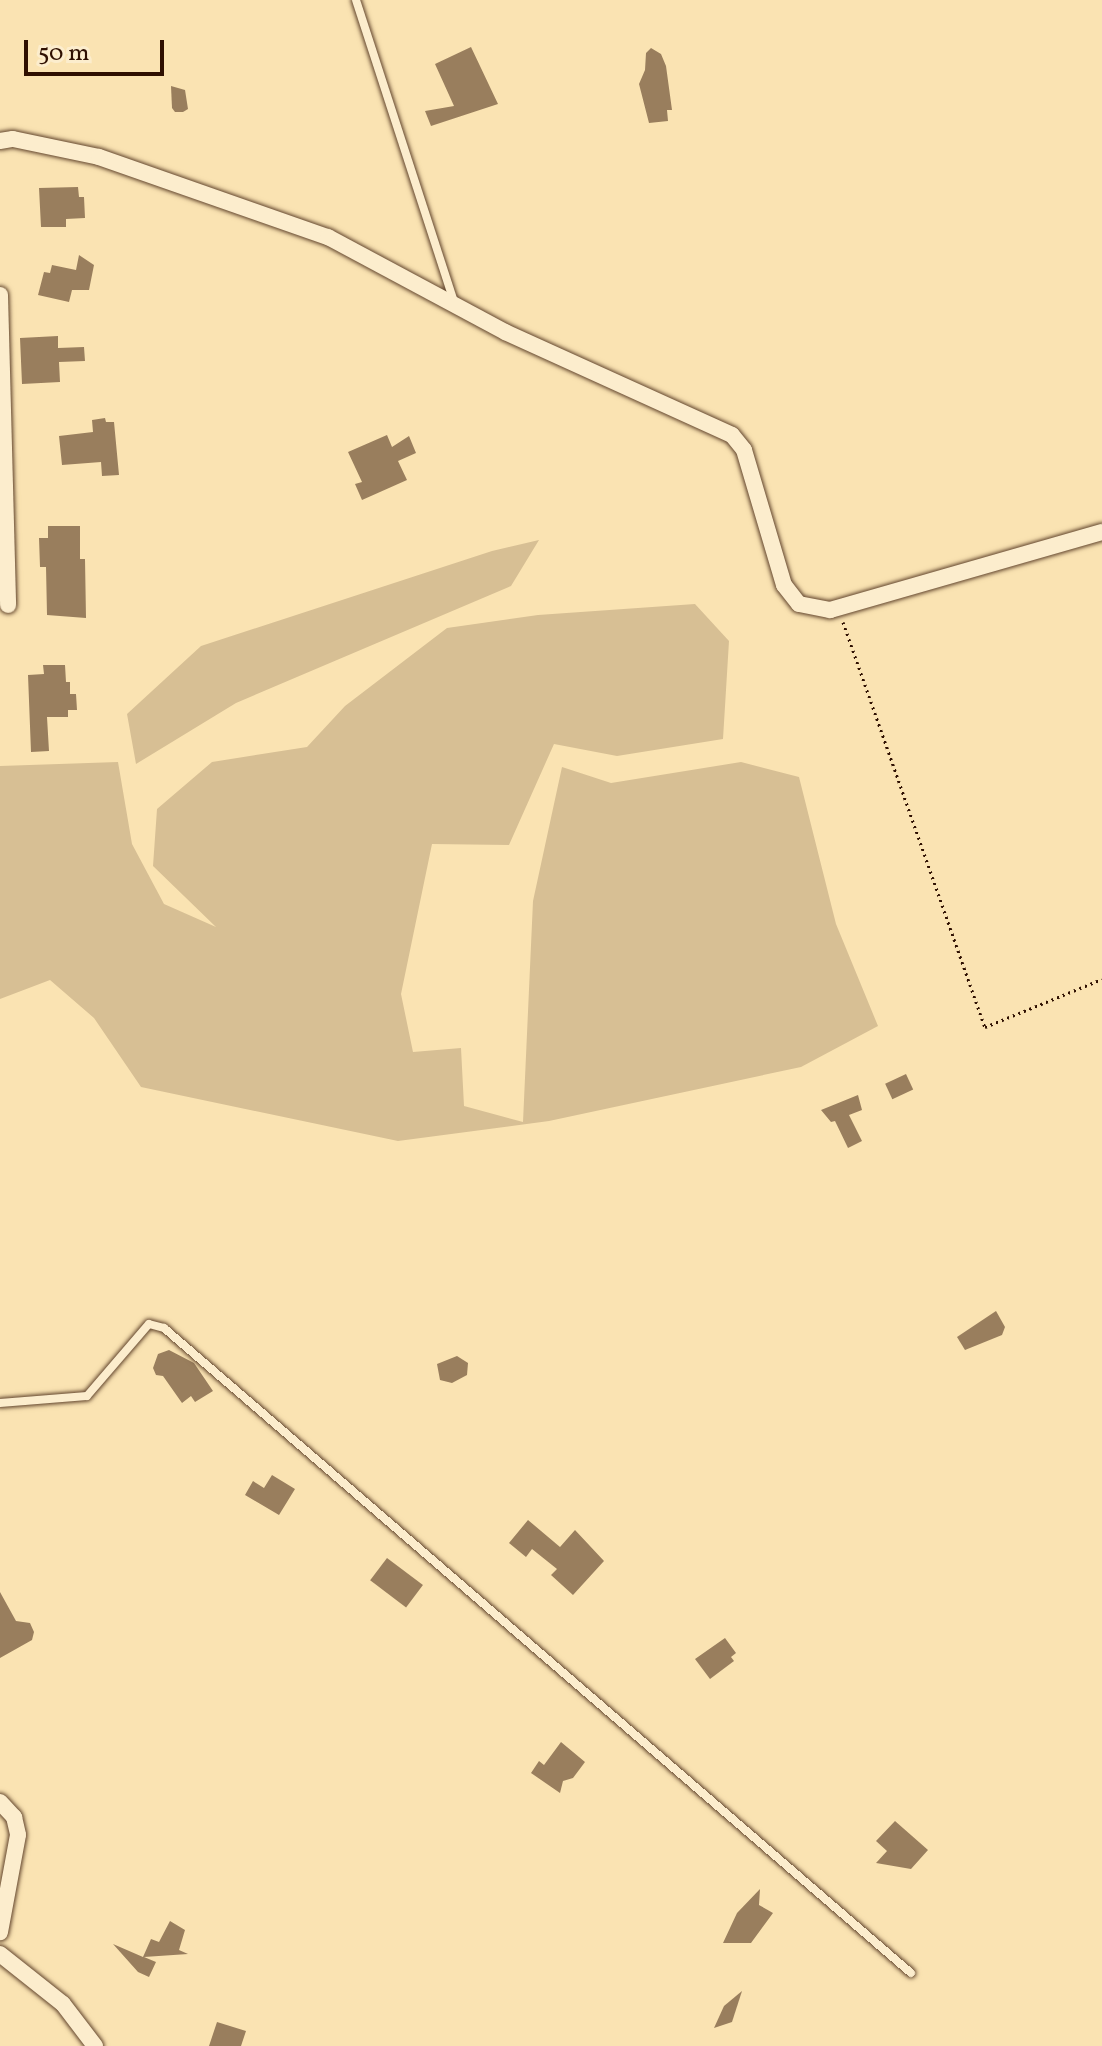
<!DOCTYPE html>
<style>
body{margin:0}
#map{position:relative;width:1102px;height:2046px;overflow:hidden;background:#fae3b2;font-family:Vollkorn,serif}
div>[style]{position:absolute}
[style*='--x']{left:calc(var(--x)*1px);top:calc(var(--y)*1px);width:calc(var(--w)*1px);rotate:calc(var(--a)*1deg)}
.green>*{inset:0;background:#d7bf94}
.building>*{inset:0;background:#997e5d;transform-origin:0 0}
.path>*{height:3px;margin-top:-1.5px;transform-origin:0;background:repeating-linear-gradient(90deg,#2f1001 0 2px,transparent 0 6px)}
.roads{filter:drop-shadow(0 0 2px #62452d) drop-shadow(0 0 2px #62452d)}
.service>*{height:8px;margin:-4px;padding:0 4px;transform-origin:4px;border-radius:4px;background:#fcedcd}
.minor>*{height:16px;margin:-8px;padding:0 8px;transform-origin:8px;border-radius:8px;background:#fcedcd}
span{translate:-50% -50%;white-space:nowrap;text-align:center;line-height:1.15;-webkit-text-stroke:8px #fcedcd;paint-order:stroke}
.scale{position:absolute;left:24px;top:40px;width:140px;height:36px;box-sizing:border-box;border:4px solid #2f1001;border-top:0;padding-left:10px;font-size:24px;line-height:28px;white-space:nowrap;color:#2f1001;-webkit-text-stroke:6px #fcedcd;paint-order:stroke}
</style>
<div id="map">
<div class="green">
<i style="clip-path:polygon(539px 540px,511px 586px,236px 703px,136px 764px,127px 714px,201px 646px,492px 551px)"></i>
<i style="clip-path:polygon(695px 604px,729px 641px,723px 739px,617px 756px,554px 744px,509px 845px,432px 844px,401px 994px,413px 1052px,461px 1048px,464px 1106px,523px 1122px,533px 901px,562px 767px,611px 783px,741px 762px,799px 777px,836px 924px,878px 1026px,801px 1067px,549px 1121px,398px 1141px,141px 1087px,94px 1018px,50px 980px,0 999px,0 766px,118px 762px,132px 844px,164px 904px,216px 927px,153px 866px,157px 809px,212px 762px,307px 747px,345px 706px,447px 628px,538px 615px)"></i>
</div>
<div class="building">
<i style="clip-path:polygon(471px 47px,498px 104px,431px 126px,425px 111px,454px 106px,435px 64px)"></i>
<i style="clip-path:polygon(651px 48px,661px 54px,666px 66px,672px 110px,667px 110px,668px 121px,649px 123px,639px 84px,645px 70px,646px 53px)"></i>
<i style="clip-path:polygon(171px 86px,185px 90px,188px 109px,183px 112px,175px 112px,172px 108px)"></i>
<i style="clip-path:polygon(78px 187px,79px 197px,84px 197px,85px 218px,66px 219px,66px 227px,41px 227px,39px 188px)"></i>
<i style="clip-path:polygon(79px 255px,94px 265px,89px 290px,72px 290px,69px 302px,38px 295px,44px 272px,50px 273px,52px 265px,76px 270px)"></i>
<i style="clip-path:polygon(58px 336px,58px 348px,84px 347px,85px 361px,59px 362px,60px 382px,22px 384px,20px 338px)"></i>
<i style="clip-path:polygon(105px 418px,106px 422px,114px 422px,119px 475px,102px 476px,101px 462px,62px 465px,59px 436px,93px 432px,92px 420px)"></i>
<i style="clip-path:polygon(387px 435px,392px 447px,409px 436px,416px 453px,398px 461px,407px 480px,362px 500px,355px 484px,362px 482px,348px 452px)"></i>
<i style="clip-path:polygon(48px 526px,80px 526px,80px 559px,85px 559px,86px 618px,47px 615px,46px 567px,40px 567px,39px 538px,48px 538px)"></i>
<i style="clip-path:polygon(43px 665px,65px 665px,66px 682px,70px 682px,70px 694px,76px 694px,77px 710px,68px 710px,68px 717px,47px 717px,49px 751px,31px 752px,28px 675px,44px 674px)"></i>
<i style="left:906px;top:1074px;width:17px;height:23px;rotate:65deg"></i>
<i style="clip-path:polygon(858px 1095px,862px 1110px,849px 1115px,862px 1141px,848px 1148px,835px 1121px,831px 1122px,821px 1110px)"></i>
<i style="clip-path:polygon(996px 1311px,1005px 1327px,1002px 1335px,965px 1350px,957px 1337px)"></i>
<i style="clip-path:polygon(169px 1350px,194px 1363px,213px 1391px,195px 1402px,191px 1396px,182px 1403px,163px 1376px,156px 1375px,153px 1368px,158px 1354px)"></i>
<i style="clip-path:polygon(457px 1356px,468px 1363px,467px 1375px,452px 1383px,440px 1380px,437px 1364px)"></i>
<i style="clip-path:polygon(272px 1475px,295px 1489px,279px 1515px,245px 1495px,253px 1481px,264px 1488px)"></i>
<i style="clip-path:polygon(528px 1520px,560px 1547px,575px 1530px,604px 1561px,573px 1595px,551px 1575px,557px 1569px,532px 1549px,526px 1557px,509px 1543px)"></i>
<i style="left:387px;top:1558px;width:45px;height:28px;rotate:37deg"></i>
<i style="clip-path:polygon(0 1592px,16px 1621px,30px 1623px,34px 1632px,32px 1640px,0 1658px)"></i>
<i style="clip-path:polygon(725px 1638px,736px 1653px,731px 1657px,734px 1661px,710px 1679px,695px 1659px)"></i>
<i style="clip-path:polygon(561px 1742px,585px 1762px,573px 1778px,563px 1781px,560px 1793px,531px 1773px,539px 1761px,544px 1765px)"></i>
<i style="clip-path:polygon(895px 1821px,928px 1850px,911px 1869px,876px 1863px,887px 1851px,876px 1841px)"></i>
<i style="clip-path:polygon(760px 1889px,759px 1905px,773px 1913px,751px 1943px,723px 1943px,737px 1913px)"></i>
<i style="clip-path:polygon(170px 1921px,185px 1930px,179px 1950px,188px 1954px,144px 1957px,156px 1962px,149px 1977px,138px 1972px,113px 1944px,143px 1957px,151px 1939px,159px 1942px)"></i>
<i style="clip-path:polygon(742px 1991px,732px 2022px,714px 2028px,724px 2006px)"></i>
<i style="clip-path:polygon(217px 2022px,246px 2031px,241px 2046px,209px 2046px)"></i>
</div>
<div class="path">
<i style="--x:843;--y:622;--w:429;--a:70.7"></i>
<i style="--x:985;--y:1027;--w:126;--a:-22.3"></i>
</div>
<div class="roads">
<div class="service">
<i style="--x:356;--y:0;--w:320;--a:72"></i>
<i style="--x:0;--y:1403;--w:87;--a:-4.6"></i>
<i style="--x:87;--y:1396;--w:95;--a:-49.3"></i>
<i style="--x:149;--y:1324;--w:16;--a:15"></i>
<i style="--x:164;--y:1328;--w:987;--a:40.81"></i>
</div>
<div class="minor">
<i style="--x:0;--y:141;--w:13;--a:-9"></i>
<i style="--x:13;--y:139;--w:88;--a:11.8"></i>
<i style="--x:99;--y:157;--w:243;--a:19.3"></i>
<i style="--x:328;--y:237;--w:201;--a:28.2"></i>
<i style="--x:505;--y:332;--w:249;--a:24.4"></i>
<i style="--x:732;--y:435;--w:19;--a:51"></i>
<i style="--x:744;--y:450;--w:141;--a:73.5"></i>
<i style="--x:784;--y:585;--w:24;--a:52"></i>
<i style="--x:799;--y:604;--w:32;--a:11"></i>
<i style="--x:830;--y:610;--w:283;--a:-16"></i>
<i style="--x:0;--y:295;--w:310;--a:88.5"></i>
<i style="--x:0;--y:1802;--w:21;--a:47"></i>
<i style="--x:14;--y:1817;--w:18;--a:77"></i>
<i style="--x:18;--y:1835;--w:99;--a:100.5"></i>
<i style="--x:0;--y:1954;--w:80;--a:38.4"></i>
<i style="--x:63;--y:2004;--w:53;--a:52.7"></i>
</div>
</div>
<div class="scale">50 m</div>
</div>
